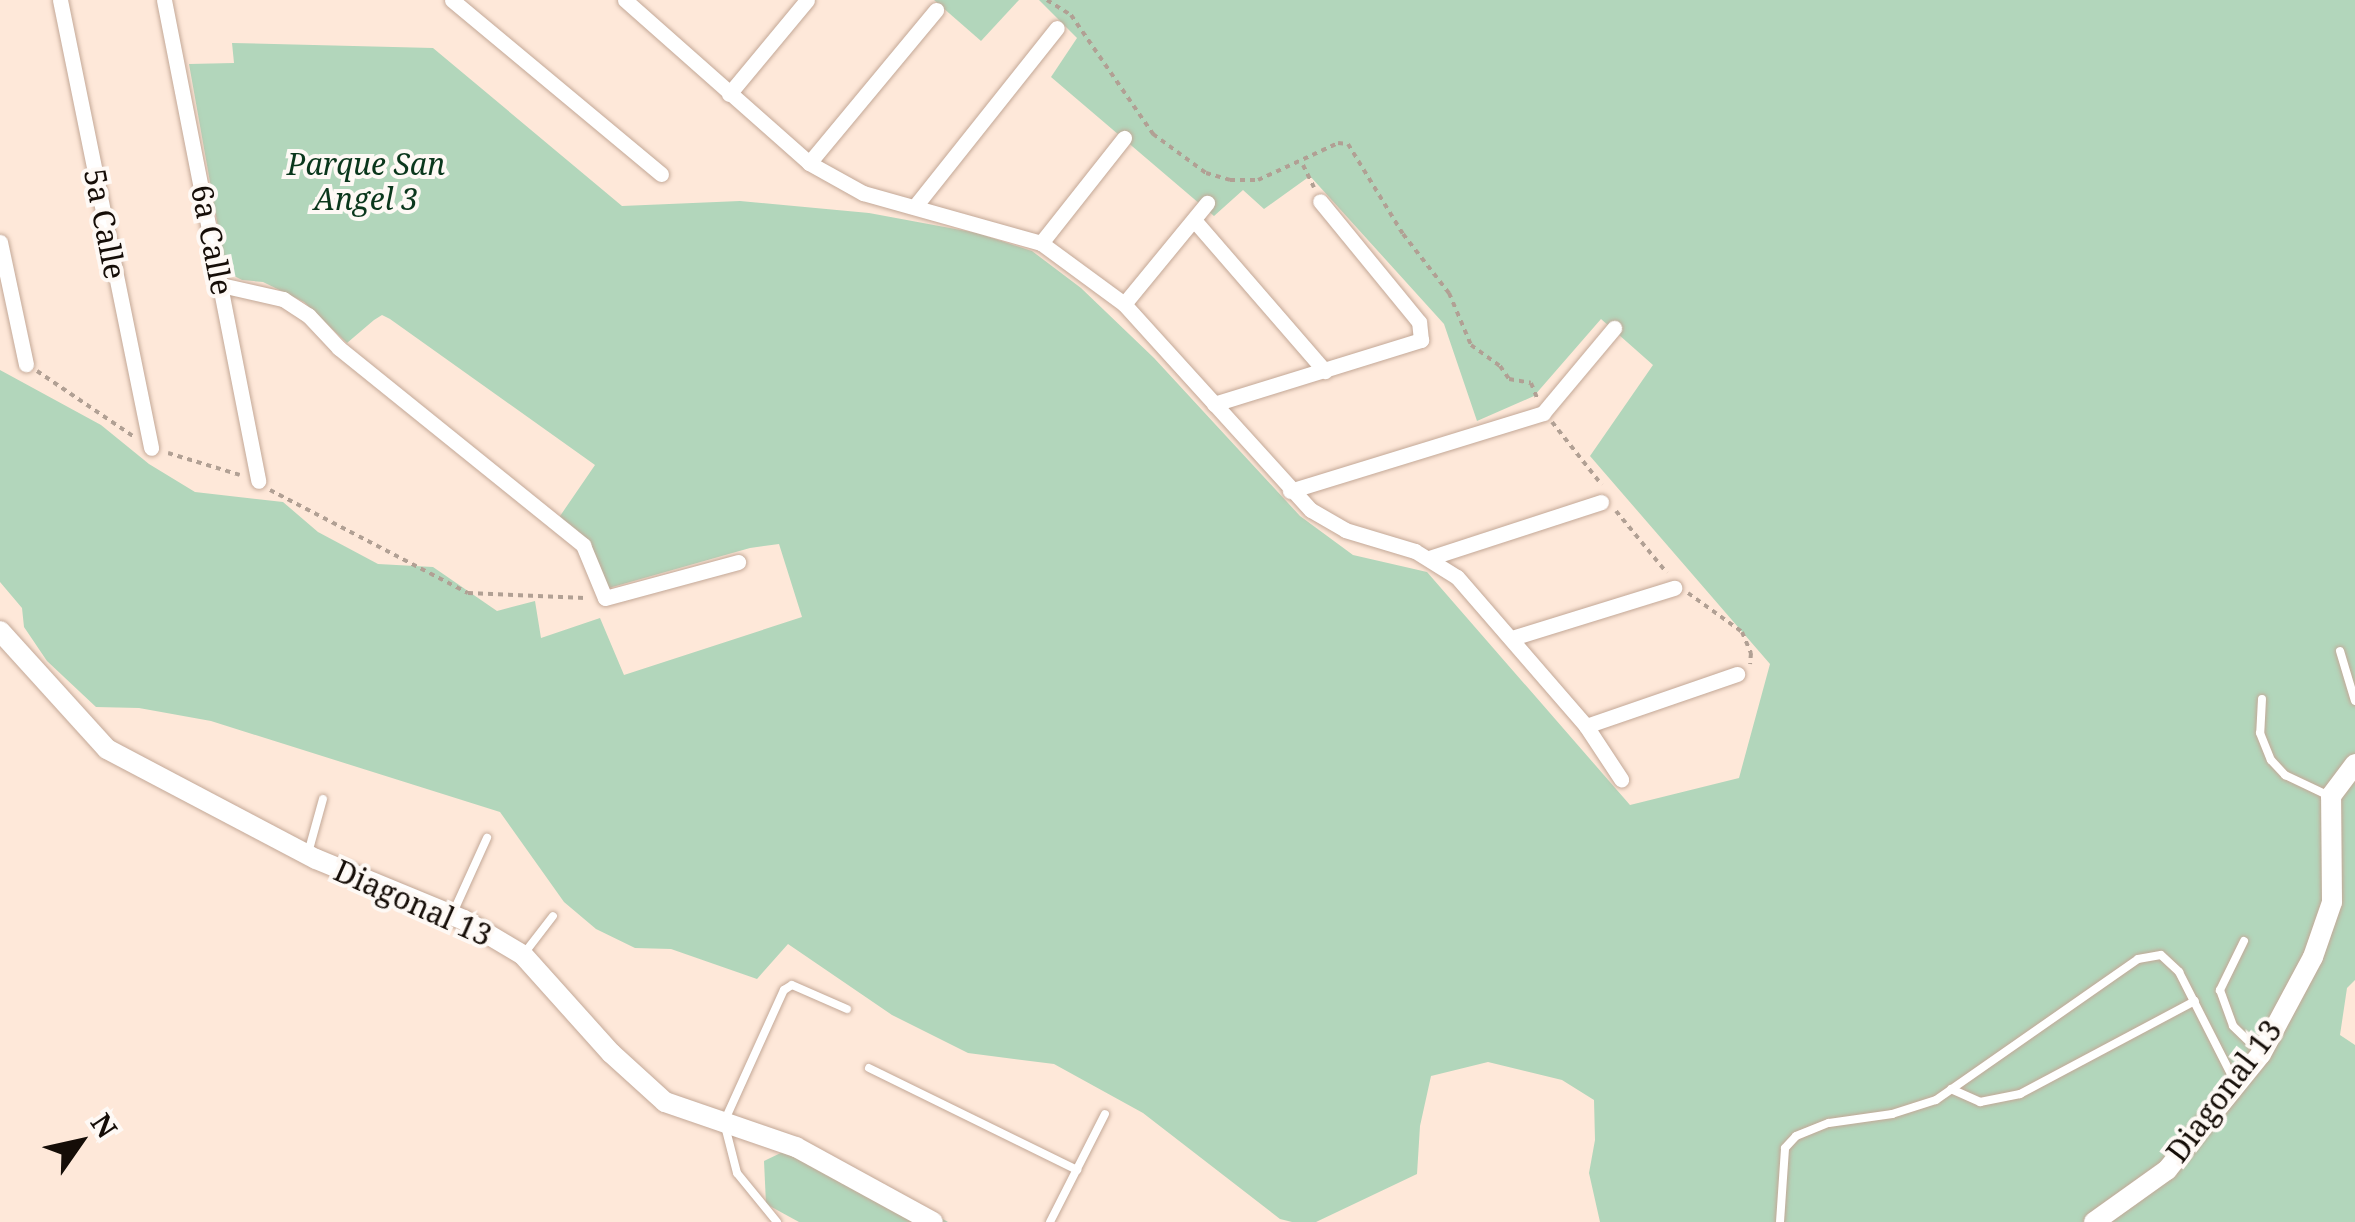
<!DOCTYPE html>
<style>
body{margin:0}
#map{position:relative;width:2355px;height:1222px;overflow:hidden;background:#fee8d9;font-family:"Noto Serif",serif}
div>[style]{position:absolute}
[style*='--x']{left:calc(var(--x)*1px);top:calc(var(--y)*1px);width:calc(var(--w)*1px);rotate:calc(var(--a)*1deg)}
.green>*{inset:0;background:#b2d6bb}
.path>*{height:4px;margin-top:-2px;transform-origin:0;background:repeating-linear-gradient(90deg,#b1a094 0 5px,transparent 0 10px)}
.roads{filter:drop-shadow(0 0 2px #c3a897) drop-shadow(0 0 2px #c3a897)}
.service>*{height:8px;margin:-4px;padding:0 4px;transform-origin:4px;border-radius:4px;background:#fff}
.minor>*{height:15px;margin:-7.5px;padding:0 7.5px;transform-origin:7.5px;border-radius:7.5px;background:#fff}
.tertiary>*{height:20px;margin:-10px;padding:0 10px;transform-origin:10px;border-radius:10px;background:#fff}
span{translate:-50% -50%;white-space:nowrap;text-align:center;line-height:1.15;-webkit-text-stroke:8px #fef9f5;paint-order:stroke}
.park-label{font-size:30px;color:#0a371c;font-style:italic}
.street-label{font-size:30px;color:#150d07}
.north{position:absolute;left:30px;top:1092px;width:100px;height:100px;-webkit-text-stroke:8px #fef9f5;paint-order:stroke;rotate:56deg;font-size:28px;font-weight:700;line-height:40px;text-align:center;color:#150d07}
.north::after{content:'';display:block;margin:auto;width:35px;height:45px;background:#150d07;clip-path:polygon(50% 0,100% 100%,50% 72%,0 100%)}
</style>
<div id="map">
<div class="green">
<i style="clip-path:polygon(934px 0,1019px 0,981px 41px)"></i>
<i style="clip-path:polygon(1039px 0,2355px 0,2355px 980px,2347px 988px,2340px 1035px,2355px 1045px,2355px 1222px,1600px 1222px,1589px 1173px,1595px 1140px,1594px 1100px,1562px 1080px,1488px 1062px,1431px 1076px,1420px 1126px,1417px 1174px,1316px 1222px,1292px 1222px,1280px 1219px,1143px 1113px,1054px 1064px,968px 1053px,892px 1015px,788px 944px,757px 979px,671px 949px,635px 948px,596px 929px,564px 902px,500px 812px,211px 721px,139px 708px,96px 707px,47px 661px,24px 627px,22px 608px,0 582px,0 370px,101px 425px,149px 464px,195px 492px,283px 502px,318px 532px,378px 564px,433px 567px,497px 611px,535px 601px,541px 638px,600px 618px,624px 675px,802px 617px,779px 544px,750px 548px,609px 588px,558px 519px,595px 465px,390px 319px,382px 315px,374px 320px,347px 343px,304px 302px,263px 282px,242px 280px,226px 272px,189px 64px,234px 63px,232px 43px,433px 48px,622px 206px,740px 201px,869px 213px,977px 233px,1032px 251px,1081px 288px,1154px 358px,1300px 516px,1353px 555px,1427px 572px,1630px 805px,1739px 778px,1770px 664px,1590px 456px,1653px 365px,1601px 319px,1534px 396px,1477px 421px,1444px 324px,1310px 176px,1264px 209px,1243px 190px,1214px 216px,1051px 77px,1077px 38px)"></i>
<i style="clip-path:polygon(793px 1147px,912px 1201px,948px 1222px,799px 1222px,766px 1204px,764px 1161px)"></i>
</div>
<div class="path">
<i style="--x:1047;--y:0;--w:28;--a:32"></i>
<i style="--x:1071;--y:15;--w:145;--a:55.4"></i>
<i style="--x:1153;--y:134;--w:66;--a:36.3"></i>
<i style="--x:1206;--y:173;--w:25;--a:16"></i>
<i style="--x:1230;--y:180;--w:28;--a:0"></i>
<i style="--x:1258;--y:180;--w:88;--a:-24.8"></i>
<i style="--x:1338;--y:143;--w:10;--a:6"></i>
<i style="--x:1348;--y:144;--w:105;--a:58.6"></i>
<i style="--x:1403;--y:234;--w:75;--a:52.1"></i>
<i style="--x:1449;--y:293;--w:56;--a:67.1"></i>
<i style="--x:1471;--y:345;--w:36;--a:36"></i>
<i style="--x:1500;--y:366;--w:16;--a:55"></i>
<i style="--x:1509;--y:379;--w:22;--a:10"></i>
<i style="--x:1531;--y:383;--w:16;--a:68"></i>
<i style="--x:1303;--y:165;--w:25;--a:64"></i>
<i style="--x:37;--y:371;--w:116;--a:34.1"></i>
<i style="--x:1552;--y:422;--w:80;--a:51.6"></i>
<i style="--x:168;--y:453;--w:75;--a:17"></i>
<i style="--x:270;--y:490;--w:223;--a:27.5"></i>
<i style="--x:468;--y:593;--w:117;--a:2.4"></i>
<i style="--x:1616;--y:511;--w:80;--a:50.6"></i>
<i style="--x:1688;--y:593;--w:67;--a:35.8"></i>
<i style="--x:1742;--y:632;--w:23;--a:67"></i>
<i style="--x:1751;--y:653;--w:11;--a:95"></i>
</div>
<div class="roads">
<div class="service">
<i style="--x:2340;--y:651;--w:52;--a:73.3"></i>
<i style="--x:2262;--y:699;--w:34;--a:93"></i>
<i style="--x:2260;--y:733;--w:29;--a:68"></i>
<i style="--x:2271;--y:760;--w:21;--a:47"></i>
<i style="--x:2285;--y:775;--w:47;--a:25.5"></i>
<i style="--x:308;--y:853;--w:56;--a:-74.5"></i>
<i style="--x:452;--y:915;--w:85;--a:-65.6"></i>
<i style="--x:2244;--y:941;--w:55;--a:116.1"></i>
<i style="--x:2220;--y:990;--w:38;--a:70"></i>
<i style="--x:2233;--y:1026;--w:35;--a:44"></i>
<i style="--x:523;--y:955;--w:49;--a:-52.4"></i>
<i style="--x:869;--y:1068;--w:232;--a:26.1"></i>
<i style="--x:1951;--y:1089;--w:32;--a:24"></i>
<i style="--x:1980;--y:1102;--w:41;--a:-11.3"></i>
<i style="--x:2020;--y:1094;--w:198;--a:-28"></i>
<i style="--x:777;--y:1222;--w:63;--a:-129.2"></i>
<i style="--x:737;--y:1173;--w:53;--a:-104.3"></i>
<i style="--x:724;--y:1122;--w:145;--a:-65.6"></i>
<i style="--x:784;--y:990;--w:9;--a:-32"></i>
<i style="--x:792;--y:985;--w:60;--a:23.6"></i>
<i style="--x:1050;--y:1222;--w:121;--a:-63"></i>
<i style="--x:1780;--y:1222;--w:74;--a:-86.1"></i>
<i style="--x:1785;--y:1148;--w:16;--a:-47"></i>
<i style="--x:1796;--y:1136;--w:35;--a:-22"></i>
<i style="--x:1829;--y:1123;--w:64;--a:-8.1"></i>
<i style="--x:1892;--y:1114;--w:46;--a:-17.7"></i>
<i style="--x:1936;--y:1100;--w:246;--a:-34.9"></i>
<i style="--x:2138;--y:959;--w:23;--a:-10"></i>
<i style="--x:2161;--y:955;--w:25;--a:43"></i>
<i style="--x:2179;--y:972;--w:121;--a:63"></i>
</div>
<div class="minor">
<i style="--x:60;--y:0;--w:457;--a:78.5"></i>
<i style="--x:164;--y:0;--w:490;--a:78.9"></i>
<i style="--x:452;--y:0;--w:272;--a:39.8"></i>
<i style="--x:625;--y:0;--w:246;--a:41.5"></i>
<i style="--x:809;--y:163;--w:62;--a:29.1"></i>
<i style="--x:863;--y:193;--w:185;--a:15.7"></i>
<i style="--x:1041;--y:243;--w:103;--a:36.3"></i>
<i style="--x:1124;--y:304;--w:278;--a:47.8"></i>
<i style="--x:1311;--y:510;--w:39;--a:30"></i>
<i style="--x:1345;--y:530;--w:73;--a:16.7"></i>
<i style="--x:1415;--y:551;--w:49;--a:31.8"></i>
<i style="--x:1457;--y:577;--w:197;--a:49.1"></i>
<i style="--x:1586;--y:726;--w:64;--a:56.6"></i>
<i style="--x:729;--y:94;--w:122;--a:-50.3"></i>
<i style="--x:809;--y:163;--w:199;--a:-50.3"></i>
<i style="--x:916;--y:205;--w:226;--a:-51.5"></i>
<i style="--x:1194;--y:220;--w:200;--a:49.1"></i>
<i style="--x:0;--y:242;--w:125;--a:78"></i>
<i style="--x:1041;--y:243;--w:134;--a:-51.7"></i>
<i style="--x:221;--y:285;--w:64;--a:12.7"></i>
<i style="--x:283;--y:299;--w:30;--a:33"></i>
<i style="--x:308;--y:315;--w:45;--a:46.8"></i>
<i style="--x:339;--y:348;--w:314;--a:38.9"></i>
<i style="--x:583;--y:545;--w:57;--a:67.5"></i>
<i style="--x:605;--y:598;--w:138;--a:-15.1"></i>
<i style="--x:1124;--y:304;--w:131;--a:-50.6"></i>
<i style="--x:1214;--y:404;--w:217;--a:-17.2"></i>
<i style="--x:1421;--y:340;--w:18;--a:-96"></i>
<i style="--x:1419;--y:322;--w:156;--a:-129.3"></i>
<i style="--x:1290;--y:491;--w:265;--a:-17.1"></i>
<i style="--x:1543;--y:413;--w:111;--a:-50.1"></i>
<i style="--x:1429;--y:558;--w:181;--a:-18"></i>
<i style="--x:1512;--y:638;--w:170;--a:-17.2"></i>
<i style="--x:1586;--y:726;--w:160;--a:-19"></i>
</div>
<div class="tertiary">
<i style="--x:0;--y:631;--w:159;--a:47.8"></i>
<i style="--x:107;--y:749;--w:236;--a:27.8"></i>
<i style="--x:316;--y:859;--w:160;--a:22.4"></i>
<i style="--x:464;--y:920;--w:69;--a:30.7"></i>
<i style="--x:523;--y:955;--w:132;--a:48.1"></i>
<i style="--x:611;--y:1053;--w:73;--a:42.2"></i>
<i style="--x:665;--y:1102;--w:139;--a:19"></i>
<i style="--x:796;--y:1147;--w:156;--a:28.7"></i>
<i style="--x:2094;--y:1222;--w:90;--a:-35.5"></i>
<i style="--x:2167;--y:1170;--w:149;--a:-51"></i>
<i style="--x:2261;--y:1054;--w:110;--a:-61.8"></i>
<i style="--x:2313;--y:957;--w:58;--a:-70.9"></i>
<i style="--x:2332;--y:902;--w:106;--a:-90.5"></i>
<i style="--x:2331;--y:796;--w:40;--a:-53"></i>
</div>
</div>
<div class="park-label">
<span style="left:366px;top:181px">Parque San<br>Angel 3</span>
</div>
<div class="street-label">
<span style="left:105px;top:224px;rotate:79deg">5a Calle</span>
<span style="left:212px;top:240px;rotate:79deg">6a Calle</span>
<span style="left:413px;top:903px;rotate:24deg">Diagonal 13</span>
<span style="left:2224px;top:1091px;rotate:-53deg">Diagonal 13</span>
</div>
<div class="north">N</div>
</div>
